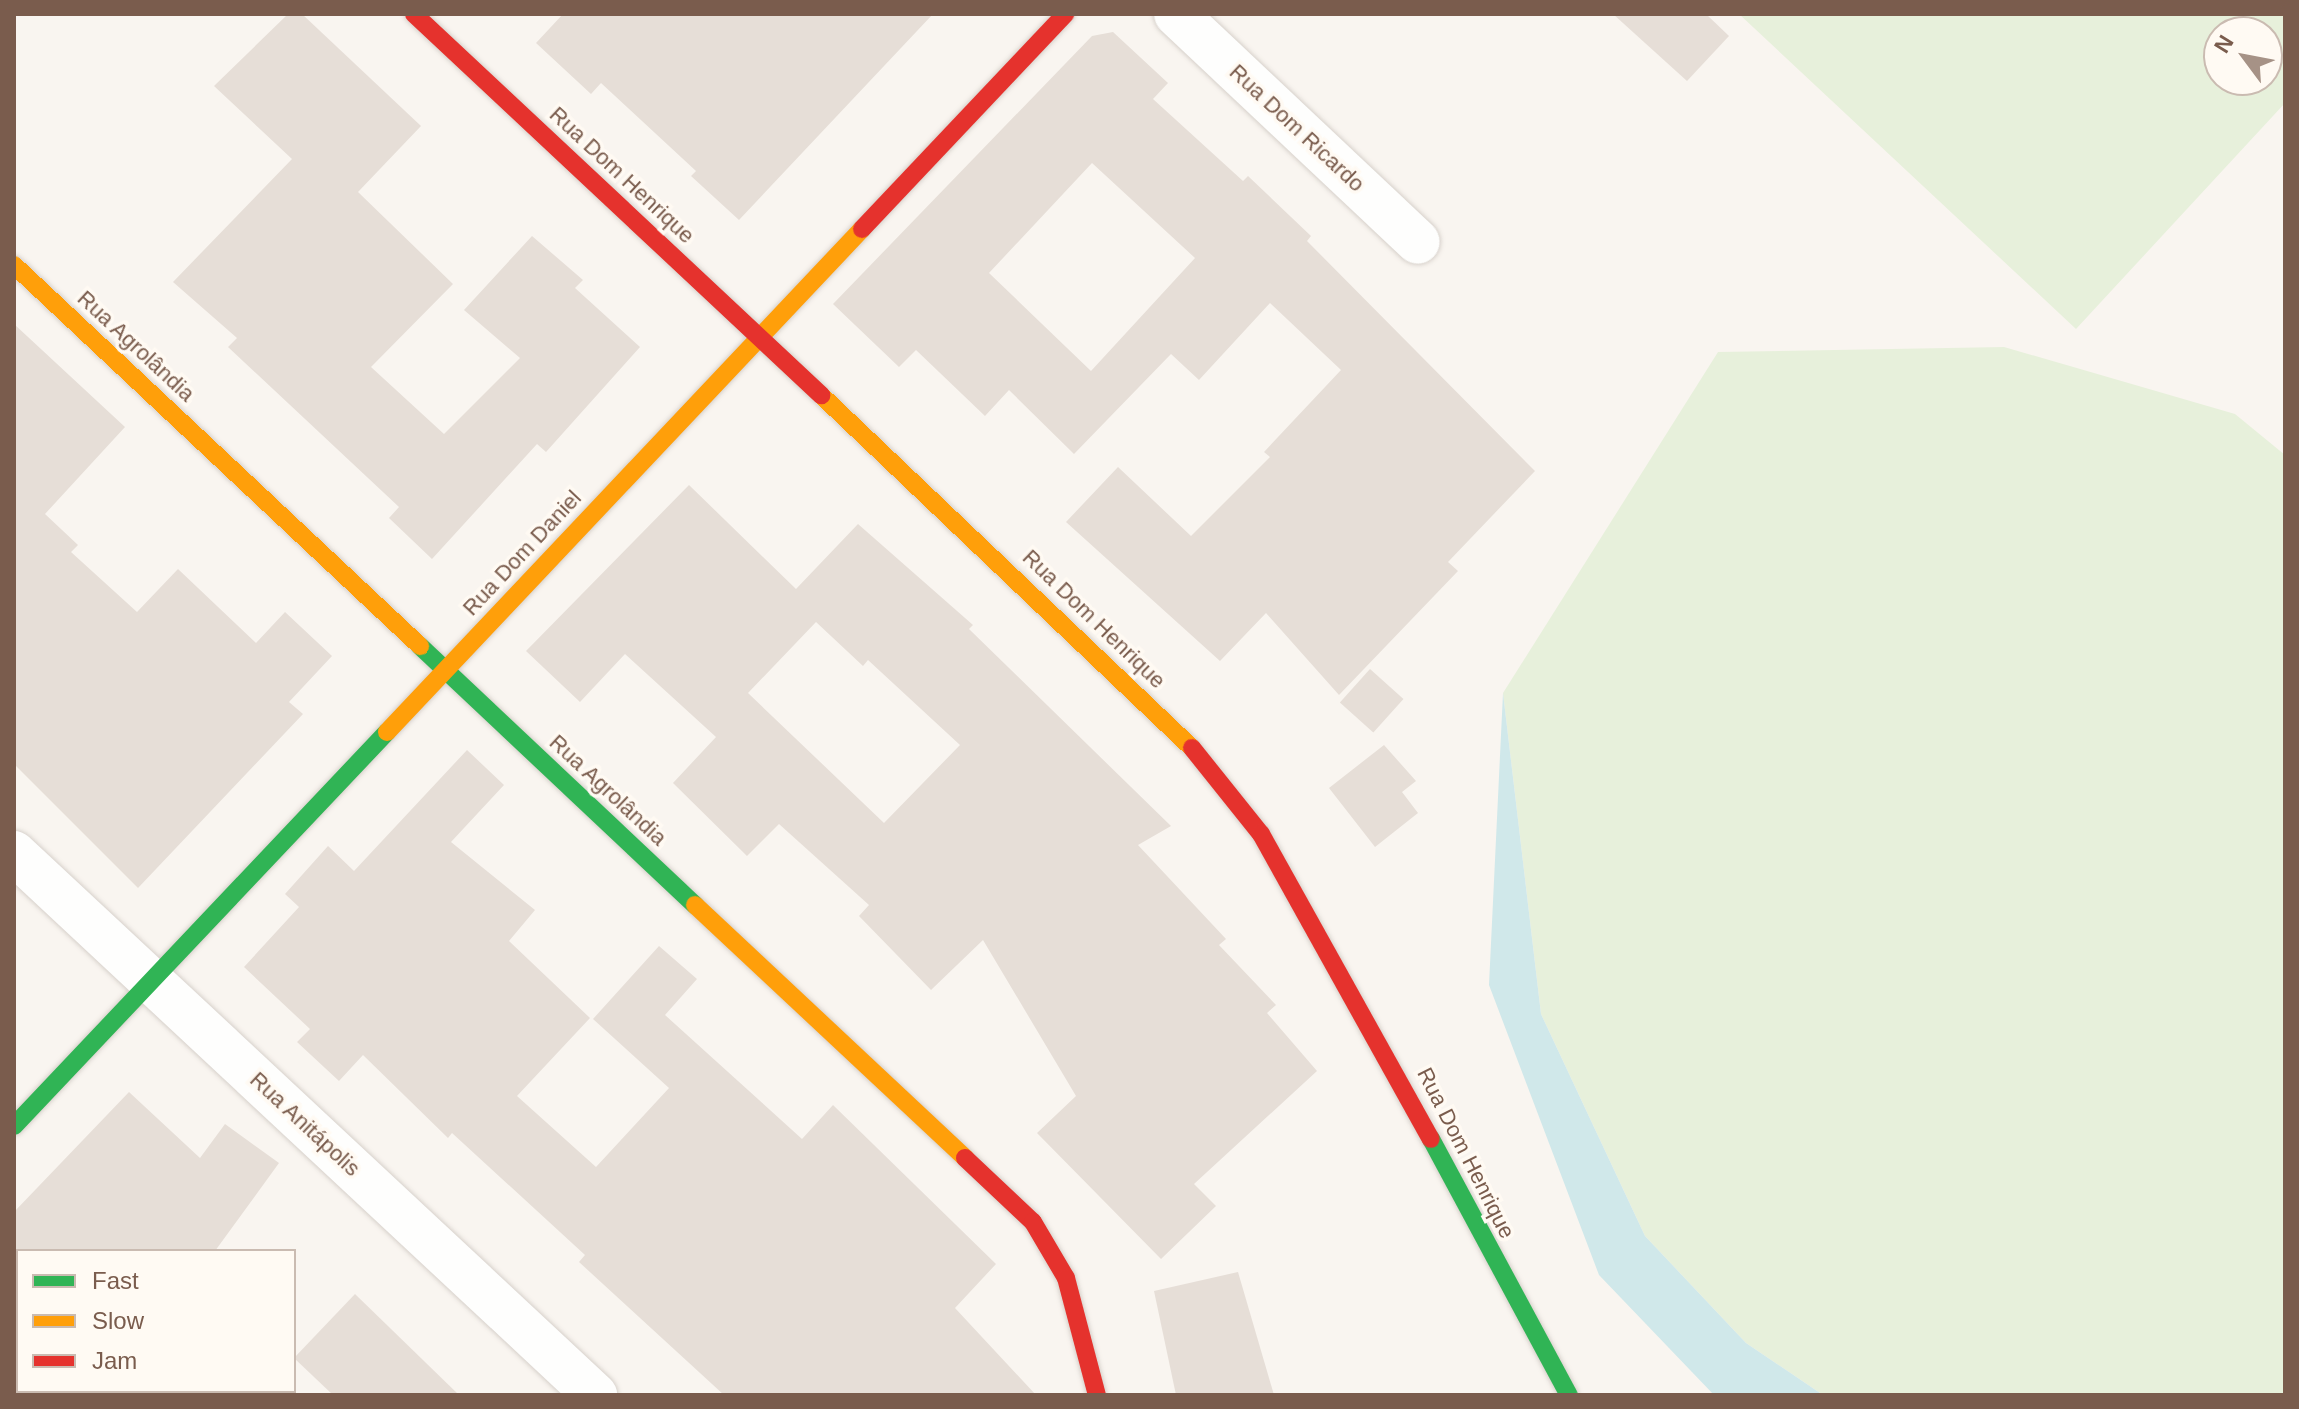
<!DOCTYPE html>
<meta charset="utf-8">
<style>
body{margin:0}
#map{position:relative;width:2299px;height:1409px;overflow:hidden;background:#f9f5f0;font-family:Helvetica,sans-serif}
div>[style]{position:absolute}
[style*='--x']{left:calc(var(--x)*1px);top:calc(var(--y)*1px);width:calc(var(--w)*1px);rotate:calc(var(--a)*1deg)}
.green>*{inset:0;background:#e7f0db}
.water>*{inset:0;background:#d0e8ea}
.building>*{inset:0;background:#e6ded7;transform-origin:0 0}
.roads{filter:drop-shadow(0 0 2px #d7d1cb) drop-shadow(0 0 2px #d7d1cb)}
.street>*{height:44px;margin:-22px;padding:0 22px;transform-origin:22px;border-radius:22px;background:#fefefd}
.fast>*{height:18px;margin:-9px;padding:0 9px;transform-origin:9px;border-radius:9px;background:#30b455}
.slow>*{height:18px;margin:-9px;padding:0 9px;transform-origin:9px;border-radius:9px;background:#ff9f0a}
.jam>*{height:18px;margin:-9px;padding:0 9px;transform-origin:9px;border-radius:9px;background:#e5322d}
span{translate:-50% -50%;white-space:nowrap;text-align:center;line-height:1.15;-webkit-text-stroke:7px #fffaf3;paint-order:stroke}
.street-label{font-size:22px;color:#7a5c4d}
.frame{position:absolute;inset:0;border:16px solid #7a5c4d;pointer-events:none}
.legend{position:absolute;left:16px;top:1249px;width:280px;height:144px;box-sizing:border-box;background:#fffaf3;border:2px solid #cabbb1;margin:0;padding:10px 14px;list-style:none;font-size:24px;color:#7a5c4d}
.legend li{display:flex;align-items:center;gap:16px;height:40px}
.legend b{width:40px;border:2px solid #cabbb1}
.north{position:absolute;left:2203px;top:16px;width:80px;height:80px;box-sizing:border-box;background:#fffaf3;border:2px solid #cabbb1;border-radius:50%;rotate:302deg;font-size:22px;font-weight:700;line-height:32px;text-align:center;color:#7a5c4d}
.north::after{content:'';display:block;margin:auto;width:28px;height:36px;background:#a69286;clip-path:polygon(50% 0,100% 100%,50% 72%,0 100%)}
</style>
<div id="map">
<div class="green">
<i style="clip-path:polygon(evenodd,1739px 14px,2285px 14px,2285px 103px,2076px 329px,1739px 14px,2219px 32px,2267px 32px,2267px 80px,2219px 80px,2219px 32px)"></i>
<i style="clip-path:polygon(2004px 347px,2235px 414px,2285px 455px,2285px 1395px,1823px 1395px,1746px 1343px,1645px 1236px,1541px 1014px,1503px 693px,1718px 352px)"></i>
</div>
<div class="water">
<i style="clip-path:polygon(1503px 693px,1541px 1014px,1645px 1236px,1746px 1343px,1823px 1395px,1714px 1395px,1599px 1275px,1489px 985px)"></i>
</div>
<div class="building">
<i style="clip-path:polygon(288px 14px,302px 14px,421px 126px,358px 192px,453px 284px,371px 367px,444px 434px,520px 358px,464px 310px,532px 236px,583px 280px,575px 288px,640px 347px,546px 452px,537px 444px,432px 559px,389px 518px,399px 507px,228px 347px,237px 338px,173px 282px,292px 159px,214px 86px)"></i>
<i style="clip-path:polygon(563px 14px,933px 14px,739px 220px,691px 176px,696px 171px,601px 83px,591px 94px,536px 43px)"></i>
<i style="clip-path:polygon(1613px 14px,1706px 14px,1729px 36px,1687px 81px)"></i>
<i style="clip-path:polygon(evenodd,1113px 32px,1168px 83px,1153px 99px,1243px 181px,1248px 176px,1311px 236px,1307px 241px,1535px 471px,1448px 562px,1458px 571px,1339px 695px,1266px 613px,1220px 661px,1066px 522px,1118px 467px,1191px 536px,1270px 457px,1264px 452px,1341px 370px,1270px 303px,1199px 380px,1171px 354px,1074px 454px,1009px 390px,985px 416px,916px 350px,899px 367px,833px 304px,1092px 36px,1113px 32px,1092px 163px,1195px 258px,1091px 371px,989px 273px,1092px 163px)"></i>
<i style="clip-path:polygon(14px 324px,125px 427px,45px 514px,78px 545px,71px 552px,137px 612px,178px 569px,256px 643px,285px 612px,332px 656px,289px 702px,303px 714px,138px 888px,14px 764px)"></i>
<i style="clip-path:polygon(evenodd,689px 485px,796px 589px,858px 524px,973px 625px,969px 629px,1171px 826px,1138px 845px,1226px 939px,1219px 945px,1276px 1005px,1267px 1013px,1317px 1071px,1194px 1184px,1216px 1206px,1161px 1259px,1037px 1133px,1076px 1096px,983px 940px,931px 990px,859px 916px,869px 905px,779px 824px,747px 856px,673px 783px,716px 737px,625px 654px,580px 702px,526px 651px,689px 485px,816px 622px,863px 666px,868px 660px,960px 745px,884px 823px,748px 693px,816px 622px)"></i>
<i style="left:1370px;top:669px;width:45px;height:45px;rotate:42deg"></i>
<i style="clip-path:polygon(1384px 745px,1416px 781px,1402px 792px,1418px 813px,1375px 847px,1329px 788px)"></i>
<i style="clip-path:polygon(467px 750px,504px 785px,451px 842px,535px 910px,509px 941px,590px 1018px,517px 1096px,596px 1167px,669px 1088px,593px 1019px,659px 946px,697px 979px,665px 1015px,802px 1139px,833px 1105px,996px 1264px,955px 1308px,1036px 1395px,724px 1395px,579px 1262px,585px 1255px,452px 1133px,448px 1138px,363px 1055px,339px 1081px,297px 1042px,310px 1029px,244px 967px,299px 907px,285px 894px,328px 846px,354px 871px)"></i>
<i style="clip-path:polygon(129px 1092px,200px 1158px,225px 1124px,279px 1163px,215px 1251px,14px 1251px,14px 1212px)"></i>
<i style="clip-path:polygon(1238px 1272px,1274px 1395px,1176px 1395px,1154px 1291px)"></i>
<i style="clip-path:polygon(355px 1294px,459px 1395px,333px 1395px,294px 1358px)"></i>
</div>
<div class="roads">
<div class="street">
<i style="--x:1176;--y:14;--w:332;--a:43.3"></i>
<i style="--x:14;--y:853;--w:795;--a:43.01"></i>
</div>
<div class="fast">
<i style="--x:420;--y:646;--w:378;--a:43.3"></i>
<i style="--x:14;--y:1126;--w:543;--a:-46.57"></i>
<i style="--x:1431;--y:1139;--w:291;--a:61.7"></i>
</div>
<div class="slow">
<i style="--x:14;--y:265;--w:557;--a:43.18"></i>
<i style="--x:821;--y:395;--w:512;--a:43.58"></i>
<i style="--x:387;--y:732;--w:692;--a:-46.64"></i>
<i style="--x:695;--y:905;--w:370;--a:43.1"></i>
</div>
<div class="jam">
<i style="--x:414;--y:14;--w:558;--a:43.11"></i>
<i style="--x:862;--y:229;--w:296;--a:-46.6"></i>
<i style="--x:1192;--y:748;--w:110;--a:51.3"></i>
<i style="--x:1261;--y:834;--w:349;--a:60.9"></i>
<i style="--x:965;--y:1158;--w:93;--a:43.3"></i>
<i style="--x:1033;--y:1222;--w:65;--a:59.5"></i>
<i style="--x:1066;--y:1278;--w:121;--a:75.2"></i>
</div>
</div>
<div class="street-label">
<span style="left:1297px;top:128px;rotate:43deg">Rua Dom Ricardo</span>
<span style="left:622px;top:175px;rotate:43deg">Rua Dom Henrique</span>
<span style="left:136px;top:346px;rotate:43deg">Rua Agrolândia</span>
<span style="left:522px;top:553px;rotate:-47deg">Rua Dom Daniel</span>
<span style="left:1094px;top:619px;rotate:44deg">Rua Dom Henrique</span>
<span style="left:608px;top:790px;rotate:43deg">Rua Agrolândia</span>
<span style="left:305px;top:1124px;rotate:43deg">Rua Anitápolis</span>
<span style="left:1466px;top:1153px;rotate:63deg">Rua Dom Henrique</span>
</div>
<div class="frame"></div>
<ul class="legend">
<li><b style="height:10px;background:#30b455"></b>Fast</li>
<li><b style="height:10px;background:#ff9f0a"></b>Slow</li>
<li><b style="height:10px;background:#e5322d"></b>Jam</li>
</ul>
<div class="north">N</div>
</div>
